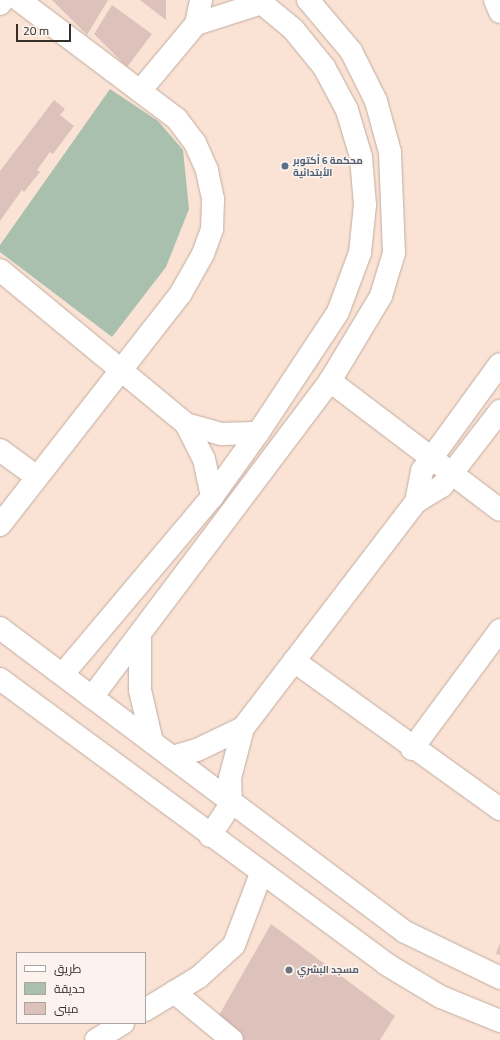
<!DOCTYPE html>
<meta charset="utf-8">
<style>
body{margin:0}
#map{position:relative;width:500px;height:1040px;overflow:hidden;background:#fae3d5;font-family:Georgia,Cairo,serif}
div>[style]{position:absolute}
[style*='--x']{left:calc(var(--x)*1px);top:calc(var(--y)*1px);width:calc(var(--w)*1px);rotate:calc(var(--a)*1deg)}
.green>*{inset:0;background:#a8c0ad}
.building>*{inset:0;background:#ddc2bc}
.roads{filter:drop-shadow(0 0 1px #c1ab9e) drop-shadow(0 0 1px #c1ab9e)}
.minor>*{height:22px;margin:-11px;padding:0 11px;transform-origin:11px;border-radius:11px;background:#fff}
.dots>*{width:11px;height:11px;translate:-50% -50%;box-sizing:border-box;border:2px solid #fcf3ee;border-radius:50%}
span{translate:-50% -50%;white-space:nowrap;text-align:center;line-height:1.15;-webkit-text-stroke:3px #fcf3ee;paint-order:stroke}
.service-label{font-size:10px;color:#4e5e75;font-weight:700}
.left{translate:0 -50%;text-align:left}
.worship-label{font-size:10px;color:#5b616d;font-weight:700}
.legend{position:absolute;left:16px;top:952px;width:130px;height:72px;box-sizing:border-box;background:#fcf3ee;border:1px solid #ada49f;margin:0;padding:5px 7px;list-style:none;font-size:12px;color:#362e29}
.legend li{display:flex;align-items:center;gap:8px;height:20px}
.legend b{width:20px;border:1px solid #ada49f}
.scale{position:absolute;left:16px;top:24px;width:55px;height:18px;box-sizing:border-box;border:2px solid #362e29;border-top:0;padding-left:5px;font-size:12px;line-height:14px;white-space:nowrap;color:#362e29;-webkit-text-stroke:3px #fcf3ee;paint-order:stroke}
</style>
<div id="map">
<div class="green">
<i style="clip-path:polygon(110px 89px,158px 121px,183px 150px,189px 209px,166px 267px,112px 337px,0 252px,0 245px)"></i>
</div>
<div class="building">
<i style="clip-path:polygon(52px 0,108px 0,87px 35px)"></i>
<i style="clip-path:polygon(140px 0,166px 0,166px 20px)"></i>
<i style="clip-path:polygon(112px 5px,152px 34px,127px 67px,94px 34px)"></i>
<i style="clip-path:polygon(54px 100px,65px 109px,60px 115px,74px 126px,53px 154px,50px 152px,37px 170px,40px 172px,24px 192px,22px 190px,0 221px,0 171px)"></i>
<i style="clip-path:polygon(271px 924px,395px 1016px,380px 1040px,237px 1040px,214px 1024px)"></i>
<i style="clip-path:polygon(500px 943px,500px 955px,496px 954px)"></i>
</div>
<div class="roads">
<div class="minor">
<i style="--x:495;--y:0;--w:13;--a:67"></i>
<i style="--x:0;--y:4;--w:5;--a:-53"></i>
<i style="--x:196;--y:24;--w:69;--a:-17.7"></i>
<i style="--x:140;--y:91;--w:87;--a:-50.1"></i>
<i style="--x:196;--y:24;--w:25;--a:-78"></i>
<i style="--x:0;--y:270;--w:241;--a:39.6"></i>
<i style="--x:186;--y:424;--w:37;--a:16"></i>
<i style="--x:222;--y:434;--w:36;--a:-2"></i>
<i style="--x:330;--y:381;--w:213;--a:37.2"></i>
<i style="--x:186;--y:424;--w:39;--a:63"></i>
<i style="--x:204;--y:459;--w:39;--a:78"></i>
<i style="--x:0;--y:450;--w:46;--a:36.1"></i>
<i style="--x:416;--y:502;--w:32;--a:-79"></i>
<i style="--x:422;--y:471;--w:132;--a:-53.9"></i>
<i style="--x:0;--y:525;--w:294;--a:-52"></i>
<i style="--x:181;--y:293;--w:45;--a:-60.6"></i>
<i style="--x:203;--y:254;--w:27;--a:-70"></i>
<i style="--x:212;--y:229;--w:30;--a:-88"></i>
<i style="--x:213;--y:199;--w:30;--a:-102"></i>
<i style="--x:207;--y:170;--w:30;--a:-114"></i>
<i style="--x:195;--y:143;--w:30;--a:-127"></i>
<i style="--x:177;--y:119;--w:198;--a:-143"></i>
<i style="--x:0;--y:628;--w:506;--a:36.89"></i>
<i style="--x:405;--y:932;--w:106;--a:25.8"></i>
<i style="--x:140;--y:636;--w:54;--a:90"></i>
<i style="--x:140;--y:690;--w:53;--a:77"></i>
<i style="--x:294;--y:661;--w:254;--a:35.7"></i>
<i style="--x:63;--y:674;--w:231;--a:-49.9"></i>
<i style="--x:212;--y:497;--w:79;--a:-54.3"></i>
<i style="--x:258;--y:433;--w:145;--a:-56.5"></i>
<i style="--x:338;--y:312;--w:63;--a:-69.6"></i>
<i style="--x:360;--y:253;--w:48;--a:-84.1"></i>
<i style="--x:365;--y:205;--w:48;--a:-94.8"></i>
<i style="--x:361;--y:157;--w:49;--a:-106.6"></i>
<i style="--x:347;--y:110;--w:49;--a:-118.1"></i>
<i style="--x:324;--y:67;--w:49;--a:-129.2"></i>
<i style="--x:293;--y:29;--w:45;--a:-140.4"></i>
<i style="--x:0;--y:679;--w:480;--a:36.4"></i>
<i style="--x:386;--y:964;--w:64;--a:31"></i>
<i style="--x:441;--y:997;--w:64;--a:22.1"></i>
<i style="--x:92;--y:697;--w:396;--a:-53"></i>
<i style="--x:330;--y:381;--w:99;--a:-59"></i>
<i style="--x:381;--y:296;--w:45;--a:-73.2"></i>
<i style="--x:394;--y:253;--w:101;--a:-92.3"></i>
<i style="--x:390;--y:152;--w:53;--a:-105.4"></i>
<i style="--x:376;--y:101;--w:56;--a:-116.6"></i>
<i style="--x:351;--y:51;--w:67;--a:-130.1"></i>
<i style="--x:412;--y:749;--w:148;--a:-53.5"></i>
<i style="--x:172;--y:757;--w:26;--a:-16"></i>
<i style="--x:197;--y:750;--w:51;--a:-25.6"></i>
<i style="--x:210;--y:836;--w:38;--a:-57"></i>
<i style="--x:231;--y:804;--w:26;--a:-92"></i>
<i style="--x:230;--y:778;--w:52;--a:-75.4"></i>
<i style="--x:243;--y:728;--w:285;--a:-52.6"></i>
<i style="--x:416;--y:502;--w:31;--a:-32"></i>
<i style="--x:442;--y:486;--w:95;--a:-52.3"></i>
<i style="--x:174;--y:992;--w:75;--a:39.6"></i>
<i style="--x:145;--y:1010;--w:63;--a:-31.4"></i>
<i style="--x:199;--y:977;--w:47;--a:-42.4"></i>
<i style="--x:234;--y:945;--w:76;--a:-69.2"></i>
<i style="--x:96;--y:1040;--w:32;--a:-32"></i>
</div>
</div>
<div class="dots">
<i style="left:285px;top:166px;background:#5c6f8a"></i>
<i style="left:289px;top:970px;background:#6b7280"></i>
</div>
<div class="service-label">
<span class="left" style="left:293px;top:166px">محكمة 6 أكتوبر<br>الأبتدائية</span>
</div>
<div class="worship-label">
<span class="left" style="left:297px;top:970px">مسجد البشري</span>
</div>
<ul class="legend">
<li><b style="height:5px;background:#fff"></b>طريق</li>
<li><b style="height:11px;background:#a8c0ad"></b>حديقة</li>
<li><b style="height:11px;background:#ddc2bc"></b>مبنى</li>
</ul>
<div class="scale">20 m</div>
</div>
